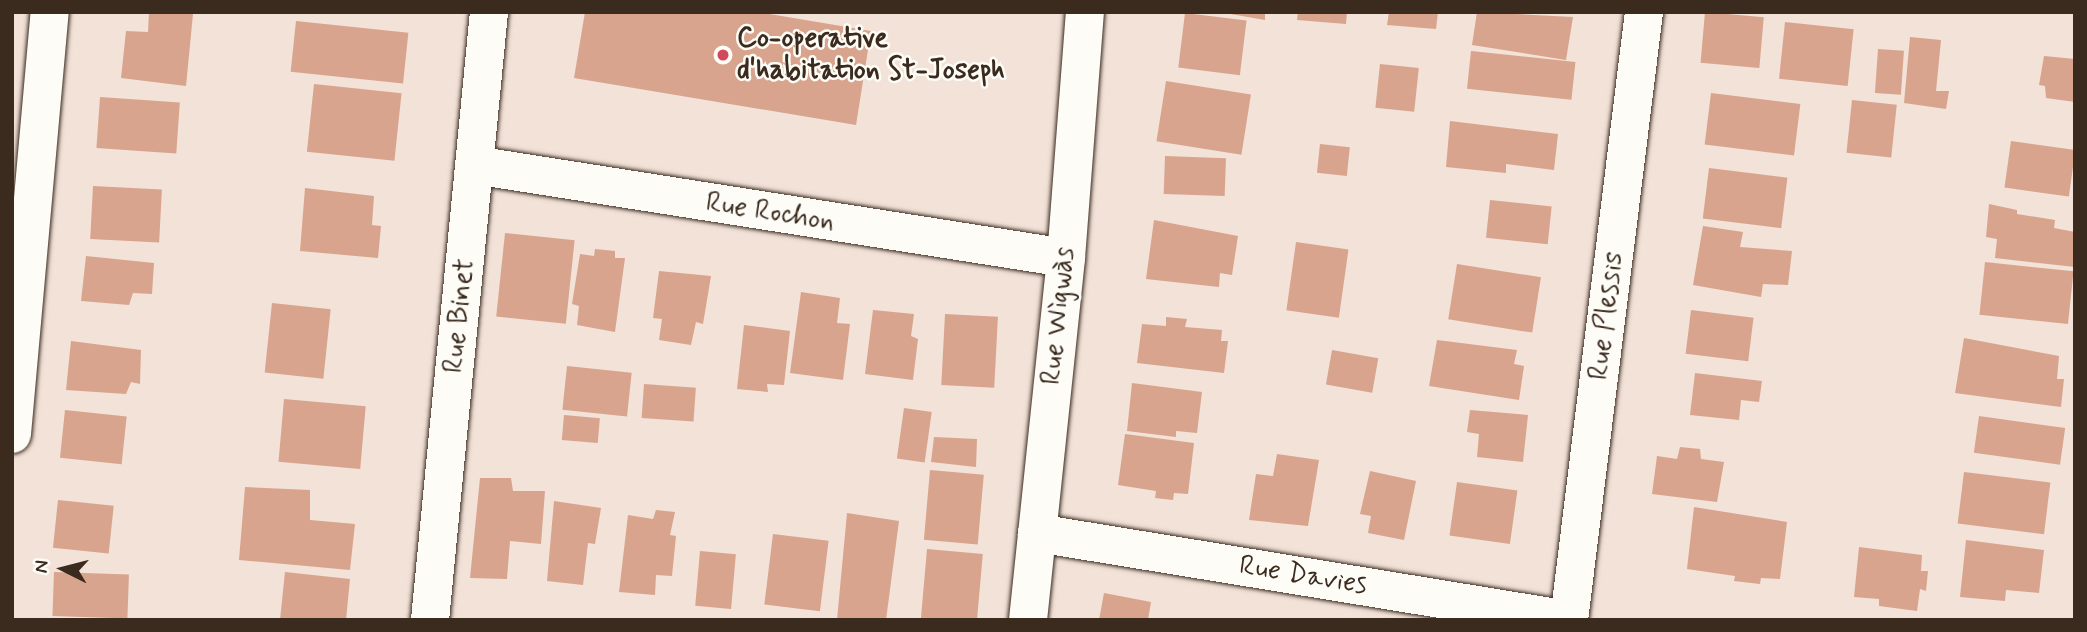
<!DOCTYPE html>
<meta charset="utf-8">
<style>
body{margin:0}
#map{position:relative;width:2087px;height:632px;overflow:hidden;background:#f2e2d8;font-family:Mynerve,sans-serif}
div>[style]{position:absolute}
[style*='--x']{left:calc(var(--x)*1px);top:calc(var(--y)*1px);width:calc(var(--w)*1px);rotate:calc(var(--a)*1deg)}
.building>*{inset:0;background:#d8a48e;transform-origin:0 0}
.roads{filter:drop-shadow(0 0 2px #3b2a1e) drop-shadow(0 0 2px #3b2a1e)}
.minor>*{height:38px;margin:-19px;padding:0 19px;transform-origin:19px;border-radius:19px;background:#fdfcf7}
.dots>*{width:19px;height:19px;translate:-50% -50%;box-sizing:border-box;border:4px solid #fdfcf7;border-radius:50%}
span{translate:-50% -50%;white-space:nowrap;text-align:center;line-height:1.15;-webkit-text-stroke:5px #fdfcf7;paint-order:stroke}
.poi-label{font-size:28px;color:#3b2a1e;font-weight:700}
.left{translate:0 -50%;text-align:left}
.street-label{font-size:28px;color:#3b2a1e}
.frame{position:absolute;inset:0;border:14px solid #3b2a1e;pointer-events:none}
.north{position:absolute;left:28px;top:534px;width:70px;height:70px;-webkit-text-stroke:5px #fdfcf7;paint-order:stroke;rotate:276deg;font-size:19px;font-weight:700;line-height:28px;text-align:center;color:#3b2a1e}
.north::after{content:'';display:block;margin:auto;width:24px;height:32px;background:#3b2a1e;clip-path:polygon(50% 0,100% 100%,50% 72%,0 100%)}
</style>
<div id="map">
<div class="building">
<i style="clip-path:polygon(149px 12px,193px 14px,186px 86px,121px 78px,126px 31px,148px 32px)"></i>
<i style="clip-path:polygon(585px 12px,758px 12px,871px 31px,856px 125px,574px 78px)"></i>
<i style="clip-path:polygon(1219px 12px,1265px 12px,1265px 20px)"></i>
<i style="clip-path:polygon(1298px 12px,1347px 12px,1346px 24px,1297px 20px)"></i>
<i style="clip-path:polygon(1389px 12px,1438px 12px,1436px 29px,1387px 25px)"></i>
<i style="clip-path:polygon(1477px 12px,1573px 17px,1566px 60px,1472px 45px)"></i>
<i style="left:1705px;top:12px;width:59px;height:51px;rotate:5deg"></i>
<i style="left:1185px;top:13px;width:62px;height:55px;rotate:7deg"></i>
<i style="left:296px;top:21px;width:113px;height:51px;rotate:6deg"></i>
<i style="left:1785px;top:22px;width:69px;height:57px;rotate:6deg"></i>
<i style="clip-path:polygon(1910px 37px,1941px 40px,1936px 91px,1949px 91px,1946px 109px,1904px 103px)"></i>
<i style="left:1878px;top:49px;width:26px;height:44px;rotate:4deg"></i>
<i style="left:1471px;top:51px;width:105px;height:38px;rotate:6deg"></i>
<i style="clip-path:polygon(2044px 56px,2075px 59px,2075px 102px,2046px 98px,2045px 86px,2039px 85px)"></i>
<i style="left:1380px;top:64px;width:39px;height:44px;rotate:6deg"></i>
<i style="left:1166px;top:81px;width:86px;height:61px;rotate:9deg"></i>
<i style="left:314px;top:84px;width:88px;height:68px;rotate:6deg"></i>
<i style="left:1711px;top:93px;width:90px;height:52px;rotate:7deg"></i>
<i style="left:100px;top:97px;width:80px;height:51px;rotate:4deg"></i>
<i style="left:1852px;top:100px;width:45px;height:53px;rotate:6deg"></i>
<i style="clip-path:polygon(1450px 121px,1558px 134px,1554px 170px,1506px 164px,1506px 173px,1446px 167px)"></i>
<i style="left:2011px;top:141px;width:65px;height:47px;rotate:8deg"></i>
<i style="left:1320px;top:144px;width:30px;height:29px;rotate:6deg"></i>
<i style="left:1165px;top:156px;width:61px;height:38px;rotate:2deg"></i>
<i style="left:1709px;top:168px;width:79px;height:51px;rotate:7deg"></i>
<i style="left:93px;top:186px;width:69px;height:53px;rotate:3deg"></i>
<i style="clip-path:polygon(305px 188px,374px 196px,372px 225px,381px 226px,378px 258px,300px 251px)"></i>
<i style="left:1490px;top:200px;width:62px;height:38px;rotate:6deg"></i>
<i style="clip-path:polygon(1989px 204px,2017px 210px,2017px 214px,2055px 220px,2054px 228px,2075px 232px,2075px 267px,1995px 258px,1997px 239px,1986px 237px)"></i>
<i style="clip-path:polygon(1154px 220px,1238px 236px,1232px 275px,1220px 273px,1219px 287px,1146px 279px)"></i>
<i style="clip-path:polygon(1703px 226px,1743px 232px,1740px 247px,1792px 251px,1788px 285px,1763px 284px,1761px 297px,1693px 285px)"></i>
<i style="left:505px;top:233px;width:70px;height:84px;rotate:6deg"></i>
<i style="left:1296px;top:242px;width:53px;height:69px;rotate:8deg"></i>
<i style="clip-path:polygon(595px 249px,615px 251px,615px 258px,625px 258px,615px 332px,577px 325px,579px 306px,572px 304px,580px 254px,594px 256px)"></i>
<i style="clip-path:polygon(86px 256px,154px 263px,152px 294px,133px 293px,129px 305px,81px 301px)"></i>
<i style="left:1985px;top:262px;width:89px;height:53px;rotate:6deg"></i>
<i style="left:1457px;top:264px;width:85px;height:56px;rotate:9deg"></i>
<i style="clip-path:polygon(659px 271px,711px 276px,703px 324px,696px 322px,691px 345px,659px 340px,662px 319px,653px 318px)"></i>
<i style="clip-path:polygon(801px 292px,840px 298px,837px 323px,850px 324px,843px 380px,790px 373px)"></i>
<i style="left:272px;top:303px;width:59px;height:70px;rotate:6deg"></i>
<i style="clip-path:polygon(873px 310px,914px 314px,911px 336px,918px 339px,913px 380px,865px 374px)"></i>
<i style="left:1691px;top:310px;width:63px;height:44px;rotate:7deg"></i>
<i style="left:945px;top:314px;width:53px;height:71px;rotate:3deg"></i>
<i style="clip-path:polygon(1166px 317px,1187px 319px,1185px 327px,1222px 330px,1221px 341px,1228px 341px,1224px 373px,1137px 363px,1142px 324px,1166px 326px)"></i>
<i style="clip-path:polygon(744px 325px,790px 331px,784px 385px,767px 384px,768px 392px,737px 389px)"></i>
<i style="clip-path:polygon(1964px 338px,2059px 356px,2057px 379px,2064px 379px,2061px 407px,1955px 393px)"></i>
<i style="clip-path:polygon(1437px 340px,1517px 350px,1514px 364px,1524px 366px,1519px 400px,1429px 386px)"></i>
<i style="clip-path:polygon(71px 341px,141px 350px,140px 384px,131px 382px,126px 394px,66px 390px)"></i>
<i style="left:1332px;top:350px;width:47px;height:35px;rotate:10deg"></i>
<i style="left:567px;top:366px;width:65px;height:44px;rotate:6deg"></i>
<i style="clip-path:polygon(1695px 373px,1762px 381px,1759px 402px,1741px 400px,1739px 420px,1690px 415px)"></i>
<i style="clip-path:polygon(1132px 383px,1202px 392px,1197px 433px,1176px 431px,1176px 437px,1127px 431px)"></i>
<i style="left:644px;top:384px;width:52px;height:34px;rotate:4deg"></i>
<i style="left:284px;top:399px;width:82px;height:63px;rotate:5deg"></i>
<i style="left:904px;top:408px;width:28px;height:51px;rotate:8deg"></i>
<i style="left:65px;top:410px;width:62px;height:48px;rotate:6deg"></i>
<i style="clip-path:polygon(1470px 410px,1528px 415px,1523px 462px,1477px 457px,1479px 434px,1467px 432px)"></i>
<i style="left:564px;top:415px;width:36px;height:25px;rotate:5deg"></i>
<i style="left:1979px;top:416px;width:87px;height:37px;rotate:8deg"></i>
<i style="clip-path:polygon(1125px 434px,1194px 443px,1188px 494px,1174px 493px,1173px 500px,1155px 498px,1156px 491px,1118px 485px)"></i>
<i style="clip-path:polygon(934px 437px,977px 439px,976px 467px,931px 462px)"></i>
<i style="clip-path:polygon(1680px 447px,1700px 449px,1701px 459px,1724px 462px,1717px 502px,1652px 494px,1657px 456px,1677px 459px)"></i>
<i style="clip-path:polygon(1277px 454px,1319px 460px,1308px 526px,1249px 520px,1256px 474px,1273px 476px)"></i>
<i style="left:930px;top:470px;width:54px;height:70px;rotate:5deg"></i>
<i style="clip-path:polygon(1370px 471px,1416px 481px,1404px 540px,1368px 533px,1371px 516px,1360px 514px)"></i>
<i style="left:1964px;top:472px;width:87px;height:52px;rotate:7deg"></i>
<i style="clip-path:polygon(480px 478px,511px 478px,513px 491px,545px 491px,541px 544px,510px 541px,507px 579px,470px 578px)"></i>
<i style="left:1457px;top:482px;width:61px;height:54px;rotate:8deg"></i>
<i style="clip-path:polygon(245px 487px,310px 490px,310px 520px,355px 524px,350px 570px,239px 560px)"></i>
<i style="left:58px;top:500px;width:56px;height:48px;rotate:6deg"></i>
<i style="clip-path:polygon(554px 501px,601px 508px,595px 544px,588px 543px,583px 585px,547px 581px)"></i>
<i style="clip-path:polygon(1694px 507px,1787px 522px,1780px 579px,1761px 578px,1760px 584px,1734px 581px,1735px 576px,1687px 569px)"></i>
<i style="clip-path:polygon(656px 510px,675px 512px,670px 535px,676px 536px,672px 576px,656px 575px,655px 595px,619px 592px,628px 515px,653px 519px)"></i>
<i style="clip-path:polygon(847px 513px,899px 521px,886px 620px,837px 620px)"></i>
<i style="left:773px;top:534px;width:56px;height:71px;rotate:7deg"></i>
<i style="clip-path:polygon(1966px 540px,2044px 550px,2039px 593px,2006px 590px,2005px 601px,1960px 597px)"></i>
<i style="clip-path:polygon(1859px 547px,1922px 555px,1921px 571px,1928px 571px,1926px 591px,1920px 589px,1917px 611px,1879px 606px,1879px 599px,1854px 597px)"></i>
<i style="left:927px;top:549px;width:56px;height:71px;rotate:5deg"></i>
<i style="left:700px;top:551px;width:36px;height:55px;rotate:5deg"></i>
<i style="left:54px;top:572px;width:75px;height:44px;rotate:2deg"></i>
<i style="clip-path:polygon(285px 572px,350px 579px,346px 620px,280px 620px)"></i>
<i style="clip-path:polygon(1104px 593px,1151px 602px,1148px 620px,1099px 620px)"></i>
</div>
<div class="roads">
<div class="minor">
<i style="--x:474;--y:165;--w:599;--a:8.93"></i>
<i style="--x:12;--y:434;--w:424;--a:-84.9"></i>
<i style="--x:1037;--y:533;--w:539;--a:9.29"></i>
<i style="--x:430;--y:620;--w:611;--a:-84.46"></i>
<i style="--x:1028;--y:620;--w:364;--a:-84"></i>
<i style="--x:1066;--y:258;--w:247;--a:-85.6"></i>
<i style="--x:1569;--y:620;--w:613;--a:-82.97"></i>
</div>
</div>
<div class="dots">
<i style="left:723px;top:55px;background:#d1495b"></i>
</div>
<div class="poi-label">
<span class="left" style="left:737px;top:55px">Co-operative<br>d'habitation St-Joseph</span>
</div>
<div class="street-label">
<span style="left:770px;top:213px;rotate:9deg">Rue Rochon</span>
<span style="left:460px;top:316px;rotate:-84deg">Rue Binet</span>
<span style="left:1059px;top:316px;rotate:-84deg">Rue Wìgwàs</span>
<span style="left:1607px;top:316px;rotate:-83deg">Rue Plessis</span>
<span style="left:1303px;top:576px;rotate:9deg">Rue Davies</span>
</div>
<div class="frame"></div>
<div class="north">N</div>
</div>
